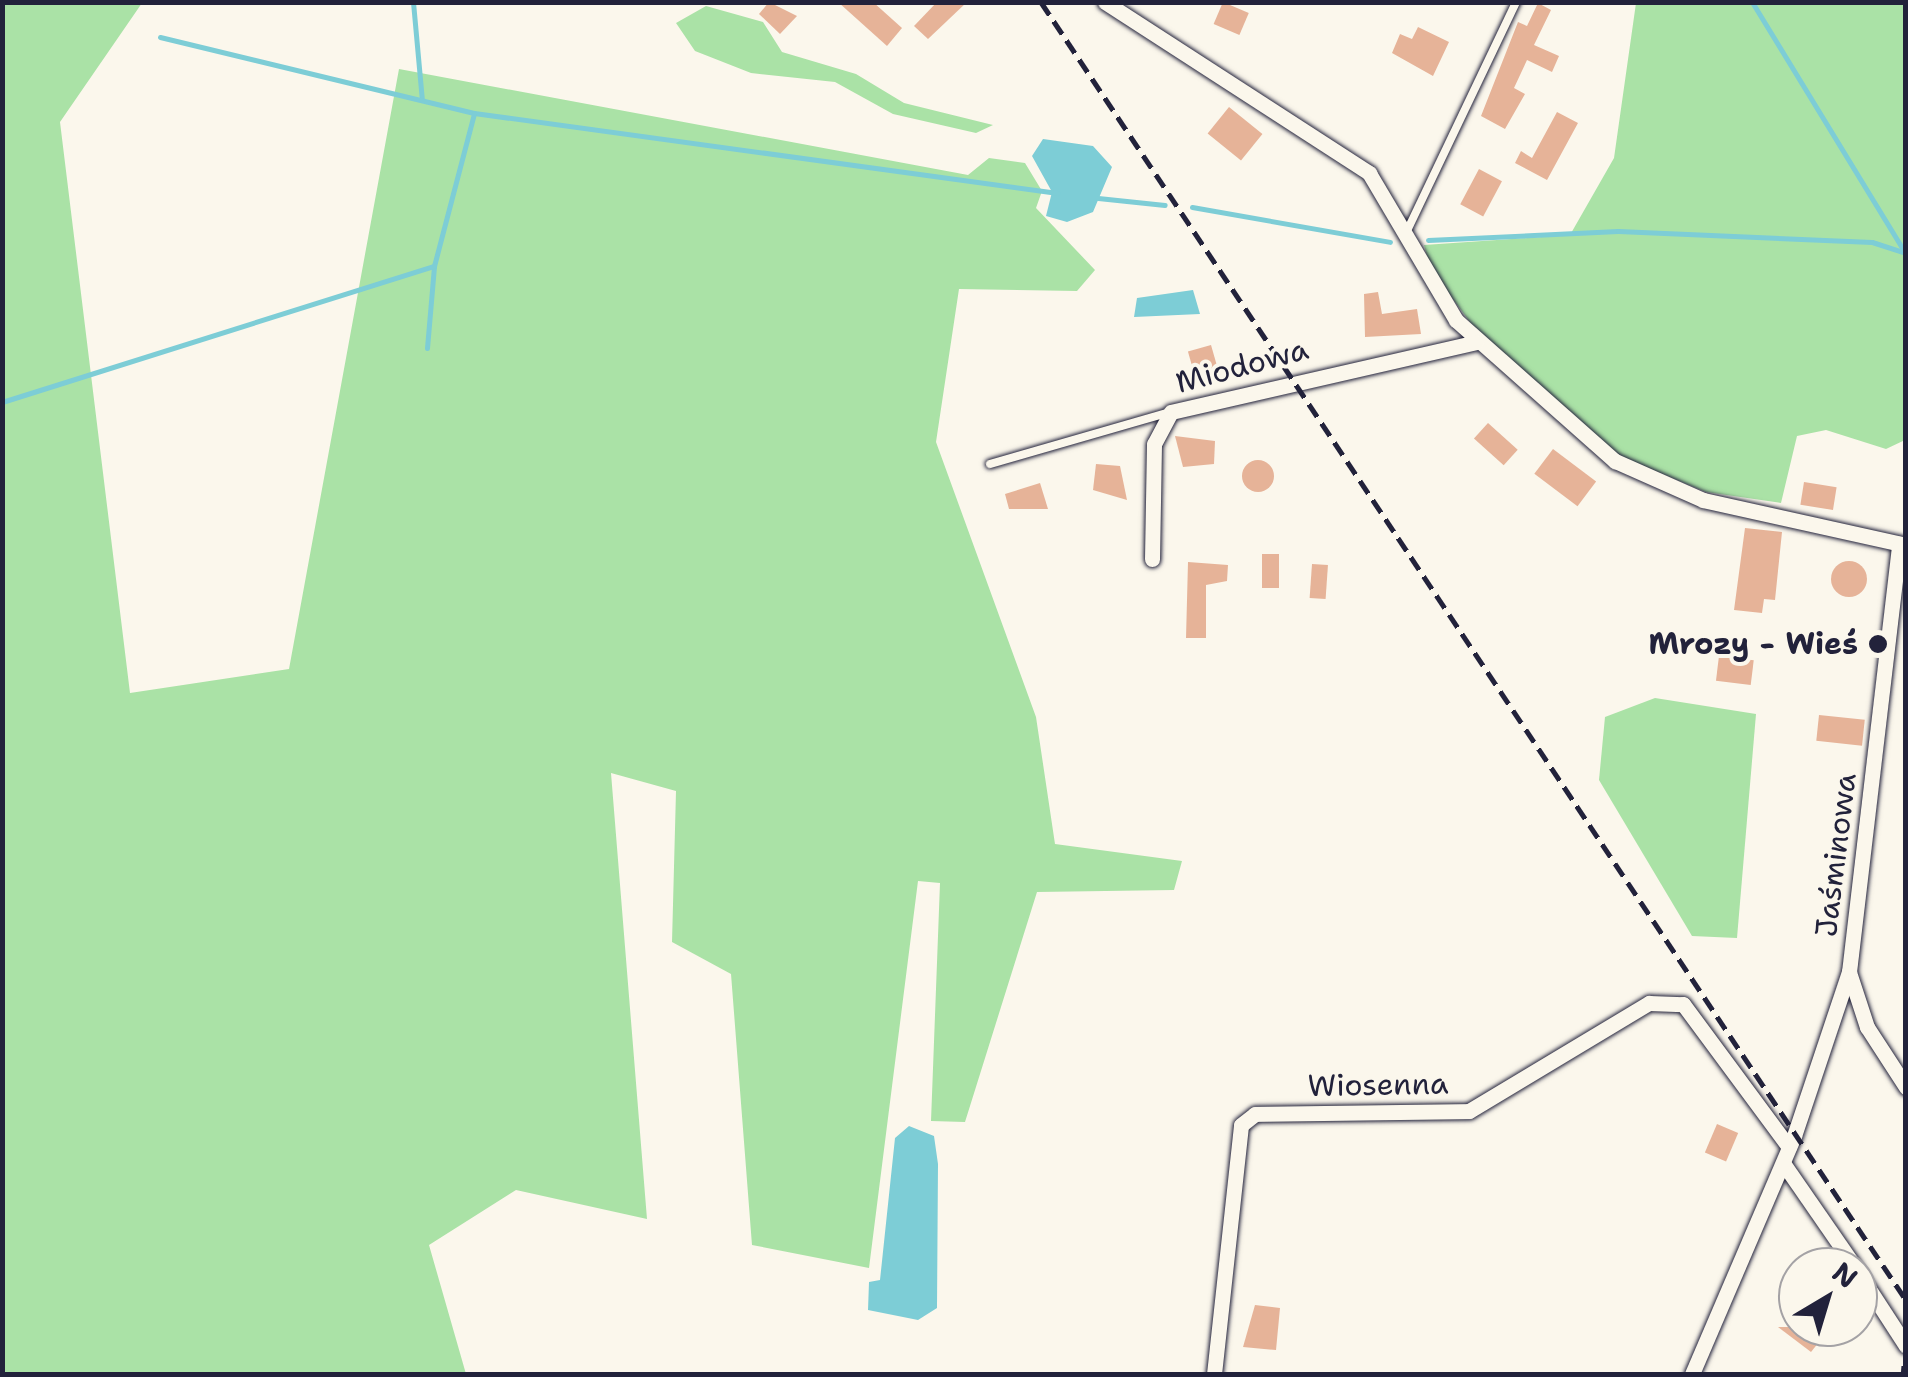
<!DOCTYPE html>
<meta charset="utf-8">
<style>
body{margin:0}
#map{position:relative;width:1908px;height:1377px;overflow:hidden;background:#fbf7ec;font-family:"Shantell Sans",sans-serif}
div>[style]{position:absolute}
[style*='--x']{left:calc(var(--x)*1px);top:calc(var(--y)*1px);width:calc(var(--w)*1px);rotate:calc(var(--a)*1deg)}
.green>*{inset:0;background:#aae2a6}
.water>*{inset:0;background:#7dcdd6}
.stream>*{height:5px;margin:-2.5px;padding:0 2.5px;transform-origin:2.5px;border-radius:2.5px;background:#7dcdd6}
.building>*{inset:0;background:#e6b398;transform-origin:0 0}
.round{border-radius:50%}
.path>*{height:2.5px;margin-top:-1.25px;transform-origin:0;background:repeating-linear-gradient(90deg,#22223b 0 8px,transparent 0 16px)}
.roads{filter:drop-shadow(0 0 2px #22223b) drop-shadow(0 0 2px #22223b)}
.lane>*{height:8px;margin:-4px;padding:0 4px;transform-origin:4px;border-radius:4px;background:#fbf7ec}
.street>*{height:15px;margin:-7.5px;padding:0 7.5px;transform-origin:7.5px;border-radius:7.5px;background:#fbf7ec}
.rail>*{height:5px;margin-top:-2.5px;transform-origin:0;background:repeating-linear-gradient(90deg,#22223b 0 15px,transparent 0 23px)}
.dots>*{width:28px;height:28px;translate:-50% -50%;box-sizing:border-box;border:5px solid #fbf7ec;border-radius:50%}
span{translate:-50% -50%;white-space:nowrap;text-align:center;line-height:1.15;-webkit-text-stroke:8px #fbf7ec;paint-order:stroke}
.street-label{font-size:30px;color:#22223b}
.poi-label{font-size:30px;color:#22223b;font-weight:700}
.right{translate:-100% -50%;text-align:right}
.frame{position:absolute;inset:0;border:5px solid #22223b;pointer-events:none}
.north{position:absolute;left:1778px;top:1247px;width:100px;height:100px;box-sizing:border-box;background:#fbf7ec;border:2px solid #a4a2a5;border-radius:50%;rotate:38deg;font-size:28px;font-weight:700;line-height:40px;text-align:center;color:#22223b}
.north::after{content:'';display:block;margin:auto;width:35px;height:45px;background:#22223b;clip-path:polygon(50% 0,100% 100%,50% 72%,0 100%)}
</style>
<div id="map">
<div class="green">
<i style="clip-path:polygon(3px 3px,142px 3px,60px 122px,130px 693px,289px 669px,399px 69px,968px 175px,989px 158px,1025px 163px,1042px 191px,1036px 208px,1095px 270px,1077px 291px,959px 289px,936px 442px,1036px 717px,1055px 844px,1182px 861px,1174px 890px,1037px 892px,965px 1122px,931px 1121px,940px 883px,918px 881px,869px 1268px,752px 1245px,731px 974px,672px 942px,676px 791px,611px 773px,647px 1219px,516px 1190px,429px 1245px,466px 1374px,3px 1374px)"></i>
<i style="clip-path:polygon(1636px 3px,1905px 3px,1905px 440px,1886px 449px,1826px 430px,1797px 436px,1781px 503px,1706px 492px,1619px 456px,1481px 337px,1430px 268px,1424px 245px,1570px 235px,1614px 158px)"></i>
<i style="clip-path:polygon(706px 6px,763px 22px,782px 52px,856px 74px,904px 103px,993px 125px,976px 133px,893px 114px,835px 82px,751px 73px,695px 51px,676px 23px)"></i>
<i style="clip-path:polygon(1655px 698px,1756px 714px,1737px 938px,1692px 936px,1599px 780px,1605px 717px)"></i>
</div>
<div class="water">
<i style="clip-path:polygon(1043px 139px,1093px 146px,1112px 167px,1093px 212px,1067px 222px,1046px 216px,1052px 192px,1032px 156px)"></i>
<i style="clip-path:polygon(1193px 290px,1200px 314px,1134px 317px,1137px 298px)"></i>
<i style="clip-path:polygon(909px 1126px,934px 1136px,938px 1164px,937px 1308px,918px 1320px,868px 1310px,869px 1282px,880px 1280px,895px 1138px)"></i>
</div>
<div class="stream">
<i style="--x:413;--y:2;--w:98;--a:84.8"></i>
<i style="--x:1752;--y:2;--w:292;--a:58.6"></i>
<i style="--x:160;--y:37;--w:323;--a:13.6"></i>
<i style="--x:474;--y:113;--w:589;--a:7.8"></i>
<i style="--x:1098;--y:198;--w:67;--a:6"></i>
<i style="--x:1192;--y:207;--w:201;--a:10"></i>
<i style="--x:1428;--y:240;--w:190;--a:-2.7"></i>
<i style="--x:1618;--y:231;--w:254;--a:2.5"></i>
<i style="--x:1872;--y:242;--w:36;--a:18"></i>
<i style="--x:427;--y:348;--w:82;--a:-85.1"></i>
<i style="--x:434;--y:266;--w:158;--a:-75.3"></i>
<i style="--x:2;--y:402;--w:453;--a:-17.5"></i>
</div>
<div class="building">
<i style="clip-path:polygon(769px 2px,797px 16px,780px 34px,759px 14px)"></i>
<i style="clip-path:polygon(838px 2px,873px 2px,902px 28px,887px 46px)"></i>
<i style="clip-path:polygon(937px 2px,967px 2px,928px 39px,914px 26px)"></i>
<i style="left:1223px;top:2px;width:28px;height:24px;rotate:23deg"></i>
<i style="clip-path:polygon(1538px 3px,1551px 10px,1534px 45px,1559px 56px,1552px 72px,1527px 60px,1514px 88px,1525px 94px,1505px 129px,1481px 116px,1518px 22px,1527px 26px)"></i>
<i style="clip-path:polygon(1418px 27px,1449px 42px,1433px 76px,1392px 53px,1400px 34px,1412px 39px)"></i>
<i style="left:1229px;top:107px;width:43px;height:34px;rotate:39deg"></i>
<i style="clip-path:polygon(1557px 112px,1578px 123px,1547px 180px,1515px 163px,1521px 151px,1532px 158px)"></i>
<i style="left:1479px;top:169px;width:26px;height:40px;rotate:28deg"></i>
<i style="clip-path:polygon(1378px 292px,1382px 314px,1417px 309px,1421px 334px,1365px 337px,1364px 294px)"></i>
<i style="left:1211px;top:345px;width:32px;height:24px;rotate:74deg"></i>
<i style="left:1488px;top:423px;width:40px;height:21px;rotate:42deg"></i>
<i style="clip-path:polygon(1175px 436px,1215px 441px,1214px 464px,1183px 467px)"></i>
<i style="left:1553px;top:449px;width:54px;height:31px;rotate:37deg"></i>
<i class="round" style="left:1242px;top:460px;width:32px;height:32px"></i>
<i style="clip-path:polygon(1096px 464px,1120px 466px,1127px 500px,1093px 490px)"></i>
<i style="left:1804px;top:482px;width:33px;height:23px;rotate:9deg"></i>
<i style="clip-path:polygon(1040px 483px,1048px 509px,1009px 509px,1005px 494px)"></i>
<i style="clip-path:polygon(1745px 528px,1782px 532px,1775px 600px,1764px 599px,1762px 613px,1734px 610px)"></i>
<i style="left:1262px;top:554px;width:17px;height:34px"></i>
<i class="round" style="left:1831px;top:561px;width:36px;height:36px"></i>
<i style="clip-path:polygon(1188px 562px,1228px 565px,1227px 581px,1206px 585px,1206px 638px,1186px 638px)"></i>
<i style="left:1312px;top:564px;width:16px;height:34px;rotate:4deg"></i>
<i style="left:1719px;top:656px;width:35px;height:25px;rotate:7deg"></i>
<i style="left:1819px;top:715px;width:46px;height:26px;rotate:6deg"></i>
<i style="left:1717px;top:1124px;width:23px;height:31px;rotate:23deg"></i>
<i style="clip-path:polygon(1255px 1305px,1280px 1308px,1276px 1350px,1243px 1347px)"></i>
<i style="clip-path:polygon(1778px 1327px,1820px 1327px,1827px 1332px,1811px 1352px)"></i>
</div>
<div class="path">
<i style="--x:725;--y:1374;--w:2;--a:0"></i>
<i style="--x:1902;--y:1374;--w:12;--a:-85"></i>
</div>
<div class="roads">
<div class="lane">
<i style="--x:1406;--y:233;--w:256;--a:-64.5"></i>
<i style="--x:990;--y:464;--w:184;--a:-16.1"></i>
</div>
<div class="street">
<i style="--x:1105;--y:2;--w:315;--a:32.9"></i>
<i style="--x:1369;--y:173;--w:171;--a:59.4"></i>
<i style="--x:1456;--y:320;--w:213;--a:41.6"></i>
<i style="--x:1615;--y:461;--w:96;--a:23.9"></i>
<i style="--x:1703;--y:500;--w:208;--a:12.5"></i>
<i style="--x:1152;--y:559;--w:115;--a:-89"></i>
<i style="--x:1154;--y:444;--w:36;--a:-62"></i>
<i style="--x:1171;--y:412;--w:313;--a:-12.9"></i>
<i style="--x:1849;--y:972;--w:58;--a:71.9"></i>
<i style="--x:1867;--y:1027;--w:72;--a:57"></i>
<i style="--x:1783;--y:1163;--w:126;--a:55.3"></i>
<i style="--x:1858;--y:1272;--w:88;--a:57"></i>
<i style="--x:1214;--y:1374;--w:250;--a:-83.8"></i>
<i style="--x:1241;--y:1125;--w:18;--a:-38"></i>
<i style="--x:1255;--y:1114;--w:214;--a:-0.8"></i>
<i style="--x:1469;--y:1111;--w:210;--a:-31"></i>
<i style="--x:1649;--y:1003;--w:34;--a:2"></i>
<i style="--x:1683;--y:1004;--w:178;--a:53.5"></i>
<i style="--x:1692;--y:1374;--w:259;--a:-66.8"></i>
<i style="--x:1794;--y:1136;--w:173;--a:-71.5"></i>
<i style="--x:1849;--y:972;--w:431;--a:-83.3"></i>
</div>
</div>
<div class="rail">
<i style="--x:1041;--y:2;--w:1560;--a:56.32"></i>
</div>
<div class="dots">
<i style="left:1878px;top:644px;background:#22223b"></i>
</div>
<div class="street-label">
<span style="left:1242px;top:366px;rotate:-15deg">Miodowa</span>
<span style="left:1836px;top:855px;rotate:-83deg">Jaśminowa</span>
<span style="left:1378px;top:1085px;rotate:-1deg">Wiosenna</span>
</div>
<div class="poi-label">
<span class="right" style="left:1858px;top:644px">Mrozy - Wieś</span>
</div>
<div class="frame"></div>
<div class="north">N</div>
</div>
